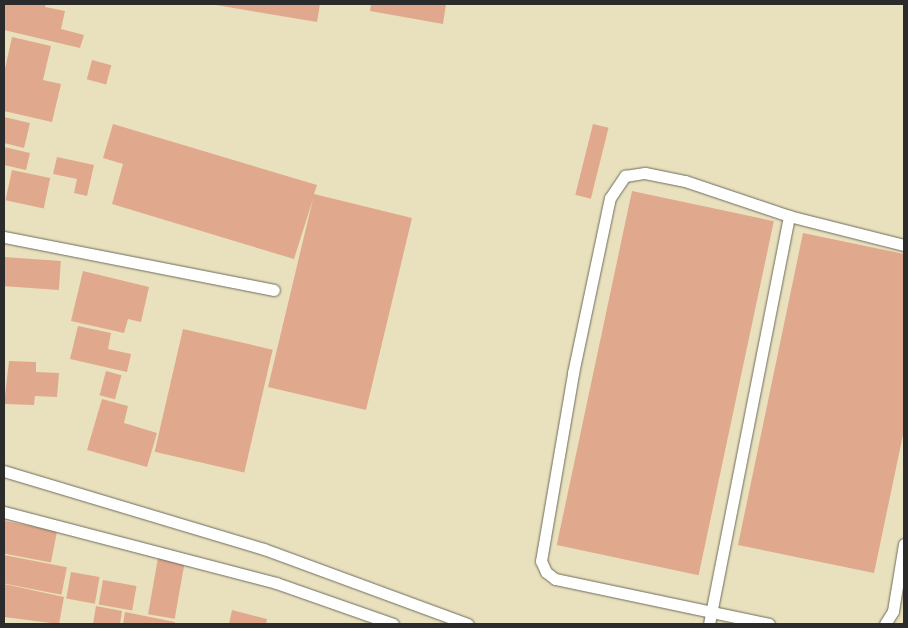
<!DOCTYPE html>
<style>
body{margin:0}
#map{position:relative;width:908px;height:628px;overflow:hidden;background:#e9e1bd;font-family:Pangolin,sans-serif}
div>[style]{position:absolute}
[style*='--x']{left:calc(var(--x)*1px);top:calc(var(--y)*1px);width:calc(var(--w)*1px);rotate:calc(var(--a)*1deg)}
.building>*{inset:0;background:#e0a88c;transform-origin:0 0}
.roads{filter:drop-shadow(0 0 1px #6e6b5e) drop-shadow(0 0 1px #6e6b5e)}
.lane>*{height:11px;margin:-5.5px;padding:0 5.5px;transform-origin:5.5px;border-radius:5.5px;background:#fff}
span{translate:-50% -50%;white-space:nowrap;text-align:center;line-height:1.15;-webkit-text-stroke:4px #fbf7ec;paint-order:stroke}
.frame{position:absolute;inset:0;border:5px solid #2b2b2b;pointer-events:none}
</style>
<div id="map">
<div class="building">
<i style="clip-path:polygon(4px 4px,46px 4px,45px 7px,65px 11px,61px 29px,84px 35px,80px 48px,4px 30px)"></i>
<i style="clip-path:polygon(210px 4px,320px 4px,317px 22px)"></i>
<i style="clip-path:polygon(371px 4px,446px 4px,443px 24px,370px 11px)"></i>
<i style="clip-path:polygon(12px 37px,51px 46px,43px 80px,61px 84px,52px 122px,4px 111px,4px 73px)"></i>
<i style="left:92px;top:60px;width:20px;height:20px;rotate:15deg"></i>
<i style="clip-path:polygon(4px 117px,30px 123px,24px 148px,4px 143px)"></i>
<i style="clip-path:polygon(113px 124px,317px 185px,314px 194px,412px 218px,366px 410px,268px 387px,313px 199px,294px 259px,112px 204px,123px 164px,103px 158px)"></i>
<i style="left:593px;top:124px;width:16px;height:73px;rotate:14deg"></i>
<i style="clip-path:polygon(4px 147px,30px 153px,26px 170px,4px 165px)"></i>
<i style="clip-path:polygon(57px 157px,94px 165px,87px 196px,74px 193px,77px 179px,53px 174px)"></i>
<i style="left:12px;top:170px;width:39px;height:31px;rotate:12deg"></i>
<i style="left:632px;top:191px;width:145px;height:362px;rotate:12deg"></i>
<i style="clip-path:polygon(803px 233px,904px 254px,904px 430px,874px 573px,738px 545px)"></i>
<i style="left:4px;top:257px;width:57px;height:29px;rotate:4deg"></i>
<i style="clip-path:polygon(83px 271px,149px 287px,141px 322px,128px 319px,124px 333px,71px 321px)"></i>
<i style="clip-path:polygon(78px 326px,111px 333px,108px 349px,131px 354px,127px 372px,70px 359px)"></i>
<i style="left:183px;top:329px;width:92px;height:126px;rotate:13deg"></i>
<i style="clip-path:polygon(9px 361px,36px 362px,36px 372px,59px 373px,57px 397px,35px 396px,34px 405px,4px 404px)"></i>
<i style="left:106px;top:371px;width:16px;height:25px;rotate:15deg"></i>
<i style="clip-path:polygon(102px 399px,128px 406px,124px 423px,157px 433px,147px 467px,87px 450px)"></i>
<i style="left:5px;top:521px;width:53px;height:32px;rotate:11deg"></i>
<i style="left:4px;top:555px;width:64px;height:28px;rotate:11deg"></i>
<i style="left:158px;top:558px;width:27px;height:57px;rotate:10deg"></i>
<i style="left:71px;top:572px;width:29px;height:27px;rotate:10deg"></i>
<i style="left:103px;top:580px;width:34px;height:25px;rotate:10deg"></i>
<i style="clip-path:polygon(4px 584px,64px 597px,59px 624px,4px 617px)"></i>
<i style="clip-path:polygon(96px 606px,122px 611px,120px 624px,93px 624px)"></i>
<i style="clip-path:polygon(232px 610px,267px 619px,266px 624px,229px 624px)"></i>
<i style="clip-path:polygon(125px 612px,175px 622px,174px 624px,123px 624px)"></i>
</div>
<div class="roads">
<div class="lane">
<i style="--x:4;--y:237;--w:275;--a:11.1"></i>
<i style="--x:4;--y:471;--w:271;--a:16.7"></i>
<i style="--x:264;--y:549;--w:217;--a:20.2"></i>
<i style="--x:4;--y:512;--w:281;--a:14.6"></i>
<i style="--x:276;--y:583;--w:124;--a:19.3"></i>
<i style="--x:709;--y:624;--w:416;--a:-78.9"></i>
<i style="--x:769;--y:624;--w:219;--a:-168.1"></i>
<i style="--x:555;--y:579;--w:11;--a:-142"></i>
<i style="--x:546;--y:572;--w:12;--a:-114"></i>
<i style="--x:541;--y:561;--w:191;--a:-80.3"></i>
<i style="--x:573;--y:373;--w:179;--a:-78.1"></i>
<i style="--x:610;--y:198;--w:27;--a:-56"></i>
<i style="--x:625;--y:176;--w:20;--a:-9"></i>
<i style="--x:645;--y:173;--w:41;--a:11.3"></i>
<i style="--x:685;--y:181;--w:110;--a:18.6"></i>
<i style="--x:789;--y:216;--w:119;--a:14.2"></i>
<i style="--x:885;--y:624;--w:15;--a:-58"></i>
<i style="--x:893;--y:611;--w:68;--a:-80.7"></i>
</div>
</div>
<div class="frame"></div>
</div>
